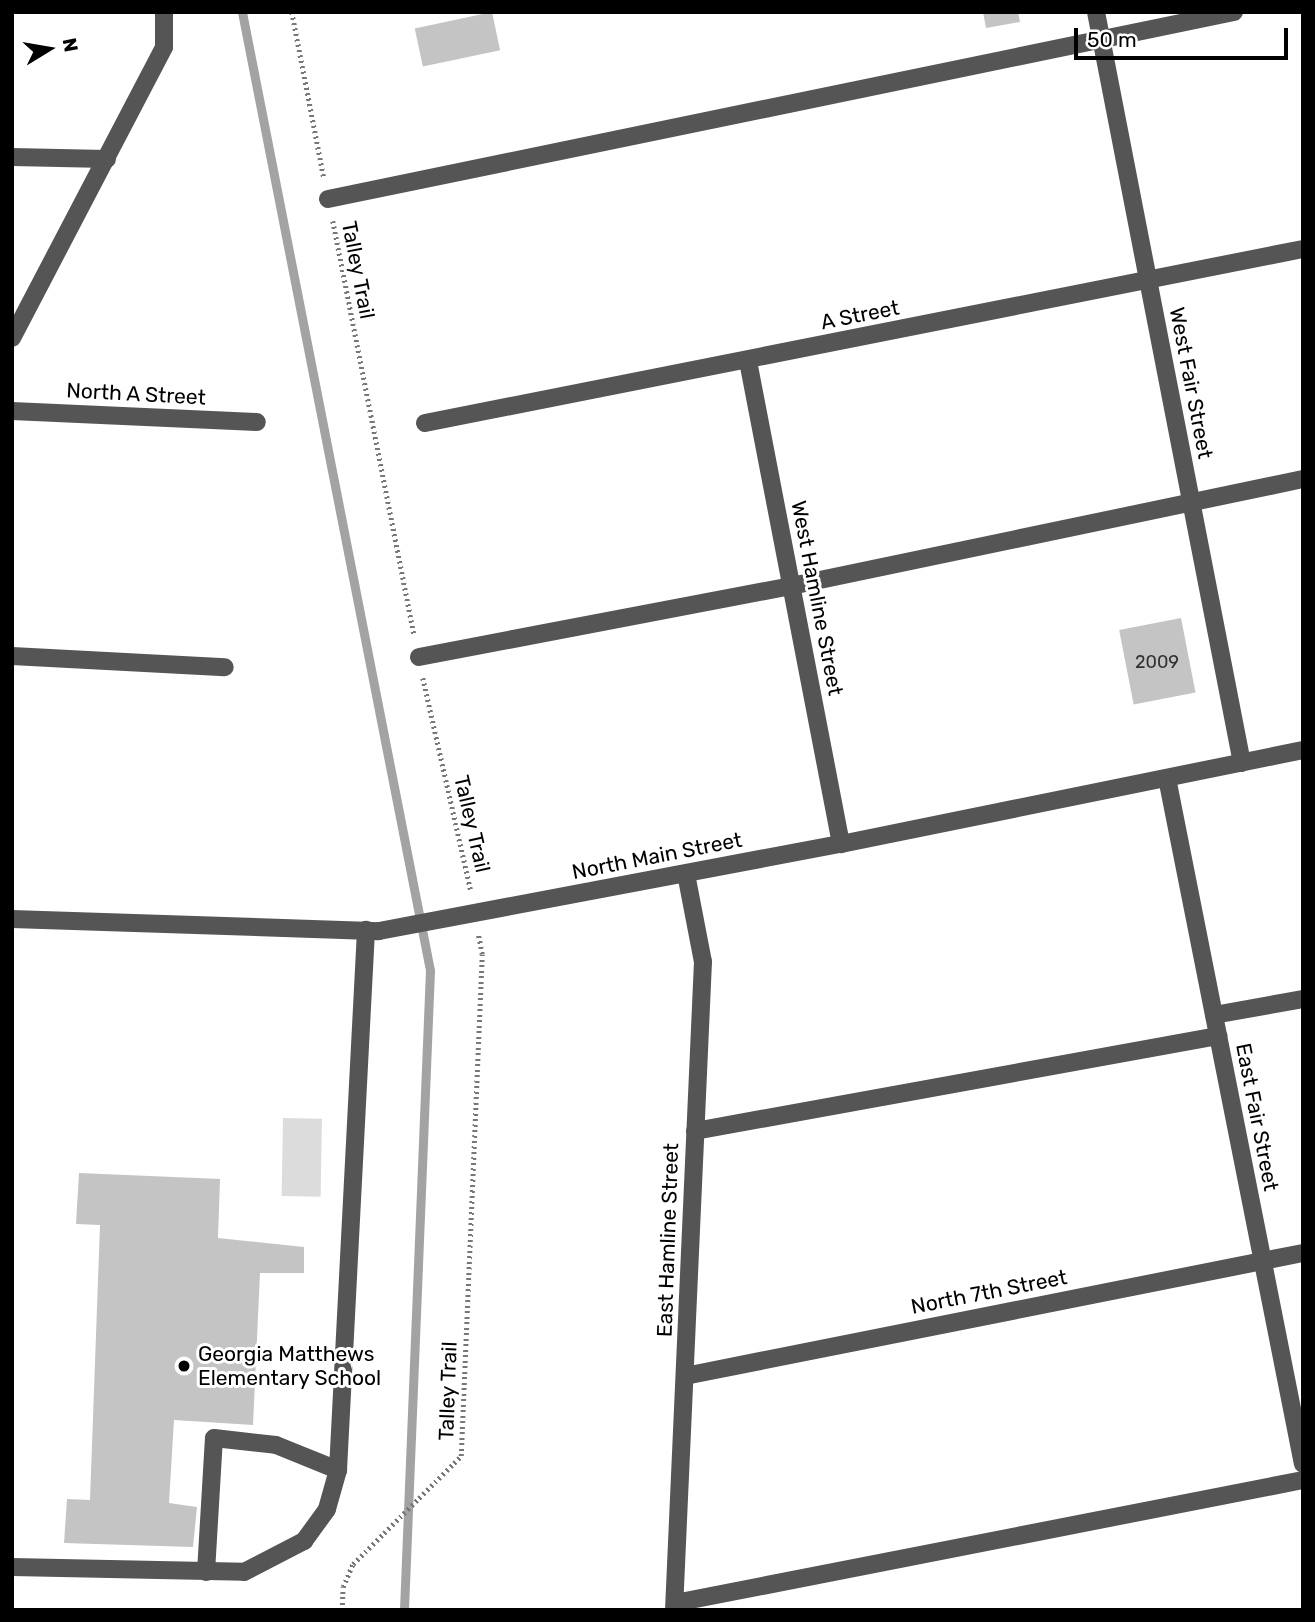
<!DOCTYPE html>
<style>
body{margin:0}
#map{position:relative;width:1315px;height:1622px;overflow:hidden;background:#fff;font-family:Rubik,sans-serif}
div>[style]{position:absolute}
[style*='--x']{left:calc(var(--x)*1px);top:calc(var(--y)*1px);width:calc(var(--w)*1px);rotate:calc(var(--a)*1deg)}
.green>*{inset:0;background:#dcdcdc;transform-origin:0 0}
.stream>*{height:9px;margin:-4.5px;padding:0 4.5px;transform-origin:4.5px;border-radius:4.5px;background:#a3a3a3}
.building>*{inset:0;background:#c4c4c4;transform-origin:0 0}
.path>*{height:4.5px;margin-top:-2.25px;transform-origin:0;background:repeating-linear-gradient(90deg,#777 0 2px,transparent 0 5.5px)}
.minor>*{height:18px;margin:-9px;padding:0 9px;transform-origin:9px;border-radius:9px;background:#555}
.dots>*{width:19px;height:19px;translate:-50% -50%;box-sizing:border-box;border:4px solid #fff;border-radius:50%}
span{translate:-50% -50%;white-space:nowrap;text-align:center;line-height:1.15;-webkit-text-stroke:6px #fff;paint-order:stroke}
.number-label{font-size:18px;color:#313131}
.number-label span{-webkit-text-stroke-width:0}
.street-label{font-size:21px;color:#000}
.poi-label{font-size:21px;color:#000}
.left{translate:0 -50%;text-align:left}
.frame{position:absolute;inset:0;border:14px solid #000;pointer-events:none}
.north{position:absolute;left:14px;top:14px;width:70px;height:70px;-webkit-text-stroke:5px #fff;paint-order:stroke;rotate:79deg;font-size:19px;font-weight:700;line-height:28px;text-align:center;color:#000}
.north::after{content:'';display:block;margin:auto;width:24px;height:32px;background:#000;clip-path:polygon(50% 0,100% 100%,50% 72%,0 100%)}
.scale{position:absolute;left:1074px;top:28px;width:214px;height:32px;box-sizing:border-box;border:4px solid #000;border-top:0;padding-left:9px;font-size:21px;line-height:24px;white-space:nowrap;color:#000;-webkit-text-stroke:5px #fff;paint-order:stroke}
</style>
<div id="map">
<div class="green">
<i style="left:283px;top:1118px;width:39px;height:78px;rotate:1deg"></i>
</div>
<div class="stream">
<i style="--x:242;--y:12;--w:976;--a:78.9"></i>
<i style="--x:430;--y:970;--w:641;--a:92.33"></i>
</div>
<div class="building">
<i style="left:492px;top:12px;width:39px;height:79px;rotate:78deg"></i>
<i style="clip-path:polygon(983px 12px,1018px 12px,1020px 22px,986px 28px)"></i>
<i style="left:1181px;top:618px;width:76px;height:63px;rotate:79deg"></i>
<i style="clip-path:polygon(79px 1173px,220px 1179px,218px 1238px,304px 1247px,304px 1273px,260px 1273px,253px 1425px,174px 1420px,169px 1503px,197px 1507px,193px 1547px,64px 1543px,67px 1499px,90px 1500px,100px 1225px,76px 1224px)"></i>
</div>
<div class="path">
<i style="--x:292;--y:12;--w:169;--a:79.1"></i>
<i style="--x:333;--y:221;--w:422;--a:78.9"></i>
<i style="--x:423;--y:678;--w:218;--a:77.3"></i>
<i style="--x:342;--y:1610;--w:23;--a:-88"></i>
<i style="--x:343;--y:1587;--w:25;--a:-67"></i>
<i style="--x:353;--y:1564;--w:153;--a:-45"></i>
<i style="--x:461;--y:1456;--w:502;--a:-87.6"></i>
<i style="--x:482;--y:954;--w:20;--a:-101"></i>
</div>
<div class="minor">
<i style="--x:1096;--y:12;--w:765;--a:79"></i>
<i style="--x:12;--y:157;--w:95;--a:1.2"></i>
<i style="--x:328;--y:199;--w:925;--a:-11.66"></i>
<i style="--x:12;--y:338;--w:328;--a:-62.4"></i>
<i style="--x:164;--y:47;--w:35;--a:-90"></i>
<i style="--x:748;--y:361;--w:492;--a:79.1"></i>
<i style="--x:12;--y:411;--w:245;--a:2.6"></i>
<i style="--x:425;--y:423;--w:895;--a:-11.21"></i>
<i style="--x:12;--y:656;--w:213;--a:3"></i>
<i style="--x:419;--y:657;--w:379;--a:-10.8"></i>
<i style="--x:791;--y:586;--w:523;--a:-11.8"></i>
<i style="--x:1167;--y:778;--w:699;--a:78.79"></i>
<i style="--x:12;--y:919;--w:367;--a:1.9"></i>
<i style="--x:379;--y:931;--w:470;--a:-10.7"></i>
<i style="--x:841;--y:844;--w:471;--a:-11.5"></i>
<i style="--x:1214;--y:1015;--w:90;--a:-10.2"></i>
<i style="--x:695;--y:1131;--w:532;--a:-10.3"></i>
<i style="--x:685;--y:1376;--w:630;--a:-11.26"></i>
<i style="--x:12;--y:1567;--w:232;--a:1.2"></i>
<i style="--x:244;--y:1572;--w:68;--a:-27.3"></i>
<i style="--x:304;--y:1541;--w:39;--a:-54"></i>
<i style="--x:327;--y:1509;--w:41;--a:-74.2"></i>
<i style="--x:338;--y:1470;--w:541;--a:-87.03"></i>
<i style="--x:206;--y:1572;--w:134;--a:-86.6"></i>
<i style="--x:214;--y:1438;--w:62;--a:6.4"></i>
<i style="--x:276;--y:1445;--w:67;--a:22"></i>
<i style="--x:675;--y:1603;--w:640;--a:-11.08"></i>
<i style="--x:674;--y:1610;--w:649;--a:-87.44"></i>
<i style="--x:703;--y:962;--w:90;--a:-100.9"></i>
</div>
<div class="dots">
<i style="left:184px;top:1366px;background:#000"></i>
</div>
<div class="number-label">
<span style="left:1157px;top:662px">2009</span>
</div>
<div class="street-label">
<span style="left:358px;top:270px;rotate:79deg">Talley Trail</span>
<span style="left:860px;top:315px;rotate:-11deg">A Street</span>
<span style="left:1191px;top:383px;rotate:79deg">West Fair Street</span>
<span style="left:136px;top:394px;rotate:3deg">North A Street</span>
<span style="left:817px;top:598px;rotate:79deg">West Hamline Street</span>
<span style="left:472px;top:824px;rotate:77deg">Talley Trail</span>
<span style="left:657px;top:856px;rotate:-11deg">North Main Street</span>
<span style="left:1257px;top:1117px;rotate:79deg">East Fair Street</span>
<span style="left:668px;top:1240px;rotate:-88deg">East Hamline Street</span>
<span style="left:989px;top:1292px;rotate:-11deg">North 7th Street</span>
<span style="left:448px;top:1391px;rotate:-88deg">Talley Trail</span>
</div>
<div class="poi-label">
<span class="left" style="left:198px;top:1366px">Georgia Matthews<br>Elementary School</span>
</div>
<div class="frame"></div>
<div class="north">N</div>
<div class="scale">50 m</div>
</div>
